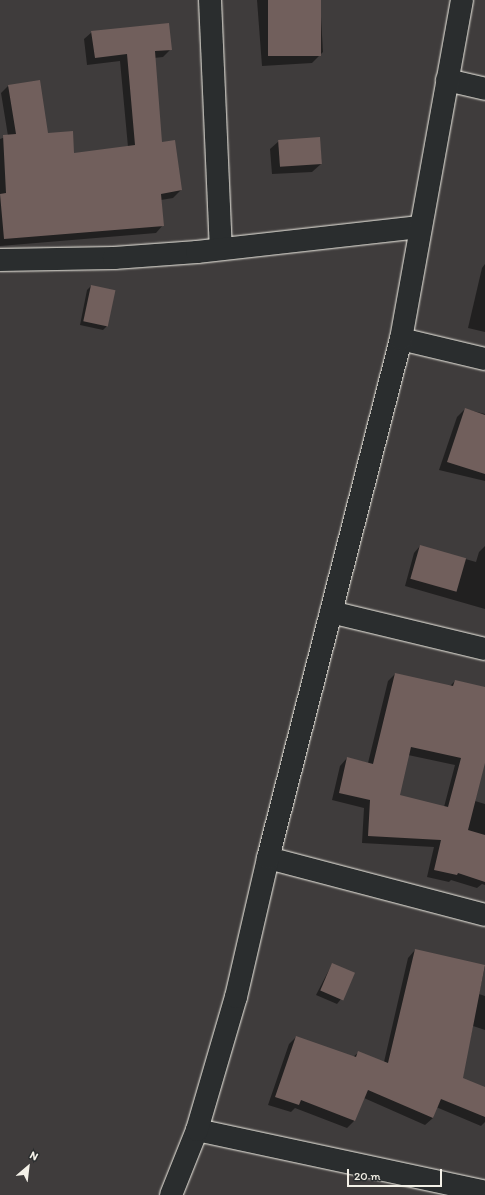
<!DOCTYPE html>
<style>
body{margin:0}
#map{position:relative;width:485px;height:1195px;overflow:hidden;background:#3f3c3c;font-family:Itim,sans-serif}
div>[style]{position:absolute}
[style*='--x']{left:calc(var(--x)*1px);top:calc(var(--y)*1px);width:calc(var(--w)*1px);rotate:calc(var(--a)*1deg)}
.shadow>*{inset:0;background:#0007}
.building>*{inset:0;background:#715f5c;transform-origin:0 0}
.roads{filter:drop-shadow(0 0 1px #f4f1e8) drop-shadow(0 0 1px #f4f1e8)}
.street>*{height:22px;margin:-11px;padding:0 11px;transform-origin:11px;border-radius:11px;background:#2a2d2e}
span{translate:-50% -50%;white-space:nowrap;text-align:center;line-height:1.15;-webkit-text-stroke:3px #2a2d2e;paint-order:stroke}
.north{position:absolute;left:8px;top:1147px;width:40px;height:40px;-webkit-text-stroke:3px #2a2d2e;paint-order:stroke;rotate:28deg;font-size:11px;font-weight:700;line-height:16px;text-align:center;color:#f4f1e8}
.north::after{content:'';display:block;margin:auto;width:14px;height:18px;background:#f4f1e8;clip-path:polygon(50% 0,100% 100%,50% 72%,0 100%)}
.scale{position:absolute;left:347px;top:1169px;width:95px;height:18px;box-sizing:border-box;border:2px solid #f4f1e8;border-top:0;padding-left:5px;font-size:12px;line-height:14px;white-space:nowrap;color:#f4f1e8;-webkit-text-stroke:3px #2a2d2e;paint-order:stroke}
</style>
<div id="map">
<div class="shadow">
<i style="clip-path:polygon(257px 0,320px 0,323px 52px,312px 63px,262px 66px)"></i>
<i style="clip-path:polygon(92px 32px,171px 49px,163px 57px,154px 58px,161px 143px,181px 190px,173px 198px,161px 200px,163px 225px,156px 233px,0 246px,0 139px,8px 136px,1px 93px,8px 86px,47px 134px,73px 154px,128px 147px,120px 61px,87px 65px,84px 39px)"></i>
<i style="clip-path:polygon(279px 141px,321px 164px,312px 172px,272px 174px,270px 149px)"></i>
<i style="clip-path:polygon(485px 264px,485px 332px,468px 328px,482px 268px)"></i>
<i style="clip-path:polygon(91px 286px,107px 326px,103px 330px,80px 325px,87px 290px)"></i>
<i style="clip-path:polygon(465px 409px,485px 414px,485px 481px,439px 470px,457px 417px)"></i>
<i style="clip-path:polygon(420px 546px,476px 562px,479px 552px,485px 546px,485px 609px,405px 586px,414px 553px)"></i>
<i style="clip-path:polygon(evenodd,395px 674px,450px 686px,455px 681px,485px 688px,485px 755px,475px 801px,485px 804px,485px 885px,482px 884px,477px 888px,451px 880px,449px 882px,427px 877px,434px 847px,362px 843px,364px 808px,332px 800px,340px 766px,347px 758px,368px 763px,388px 681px,395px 674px,408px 755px,455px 765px,444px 807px,399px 796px,408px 755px)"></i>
<i style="clip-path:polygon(415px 950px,485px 966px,479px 994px,485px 996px,485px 1030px,473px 1026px,461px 1078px,485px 1088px,485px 1122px,481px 1126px,436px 1107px,433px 1118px,425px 1125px,364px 1098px,354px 1121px,347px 1128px,295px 1108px,291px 1112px,268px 1105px,289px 1044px,296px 1037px,353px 1057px,359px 1052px,384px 1062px,408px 958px)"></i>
<i style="clip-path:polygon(332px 964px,341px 999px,337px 1004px,316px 995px)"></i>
</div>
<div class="building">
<i style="left:268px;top:0;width:53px;height:56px"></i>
<i style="clip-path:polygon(169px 23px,172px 50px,155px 51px,162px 142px,175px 140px,182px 190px,161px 194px,164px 226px,4px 239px,0 194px,6px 193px,3px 135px,16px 134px,8px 85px,40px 80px,48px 133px,73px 131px,74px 153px,135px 145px,127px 54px,95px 58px,91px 31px)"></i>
<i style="left:320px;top:137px;width:27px;height:42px;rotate:86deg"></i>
<i style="left:91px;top:285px;width:25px;height:37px;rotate:12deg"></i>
<i style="clip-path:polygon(465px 408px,485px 415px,485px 474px,447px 462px)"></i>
<i style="left:420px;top:545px;width:48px;height:35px;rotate:16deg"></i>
<i style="clip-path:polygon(evenodd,395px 673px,453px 686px,455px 680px,485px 687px,485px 763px,468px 830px,485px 835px,485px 882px,458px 873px,457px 875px,434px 870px,441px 840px,368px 836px,370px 800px,339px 793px,347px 757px,373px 764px,395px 673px,411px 747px,461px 758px,448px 807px,400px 795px,411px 747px)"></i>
<i style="clip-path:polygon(415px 949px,485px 965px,463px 1078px,485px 1087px,485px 1117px,441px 1099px,433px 1118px,368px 1090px,355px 1121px,301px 1100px,299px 1105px,275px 1097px,296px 1036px,356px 1057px,358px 1051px,388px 1063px)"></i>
<i style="left:332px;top:963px;width:25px;height:30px;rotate:23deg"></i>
</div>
<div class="roads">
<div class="street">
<i style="--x:210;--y:0;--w:248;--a:87.5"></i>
<i style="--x:447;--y:80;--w:39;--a:13"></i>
<i style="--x:0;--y:260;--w:114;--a:-1"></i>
<i style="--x:114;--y:258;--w:83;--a:-4.1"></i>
<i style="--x:197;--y:252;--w:224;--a:-6.4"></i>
<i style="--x:401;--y:339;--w:86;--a:13.4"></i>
<i style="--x:331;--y:612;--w:158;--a:13.5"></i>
<i style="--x:268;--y:858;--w:224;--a:14.7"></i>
<i style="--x:197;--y:1130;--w:295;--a:12.1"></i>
<i style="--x:171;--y:1195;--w:70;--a:-68.2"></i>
<i style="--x:197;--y:1130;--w:139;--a:-73.7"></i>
<i style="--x:236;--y:997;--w:143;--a:-77"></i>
<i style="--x:268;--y:858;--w:536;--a:-75.63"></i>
<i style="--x:401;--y:339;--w:344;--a:-79.8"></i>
</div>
</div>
<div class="north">N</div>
<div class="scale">20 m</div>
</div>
